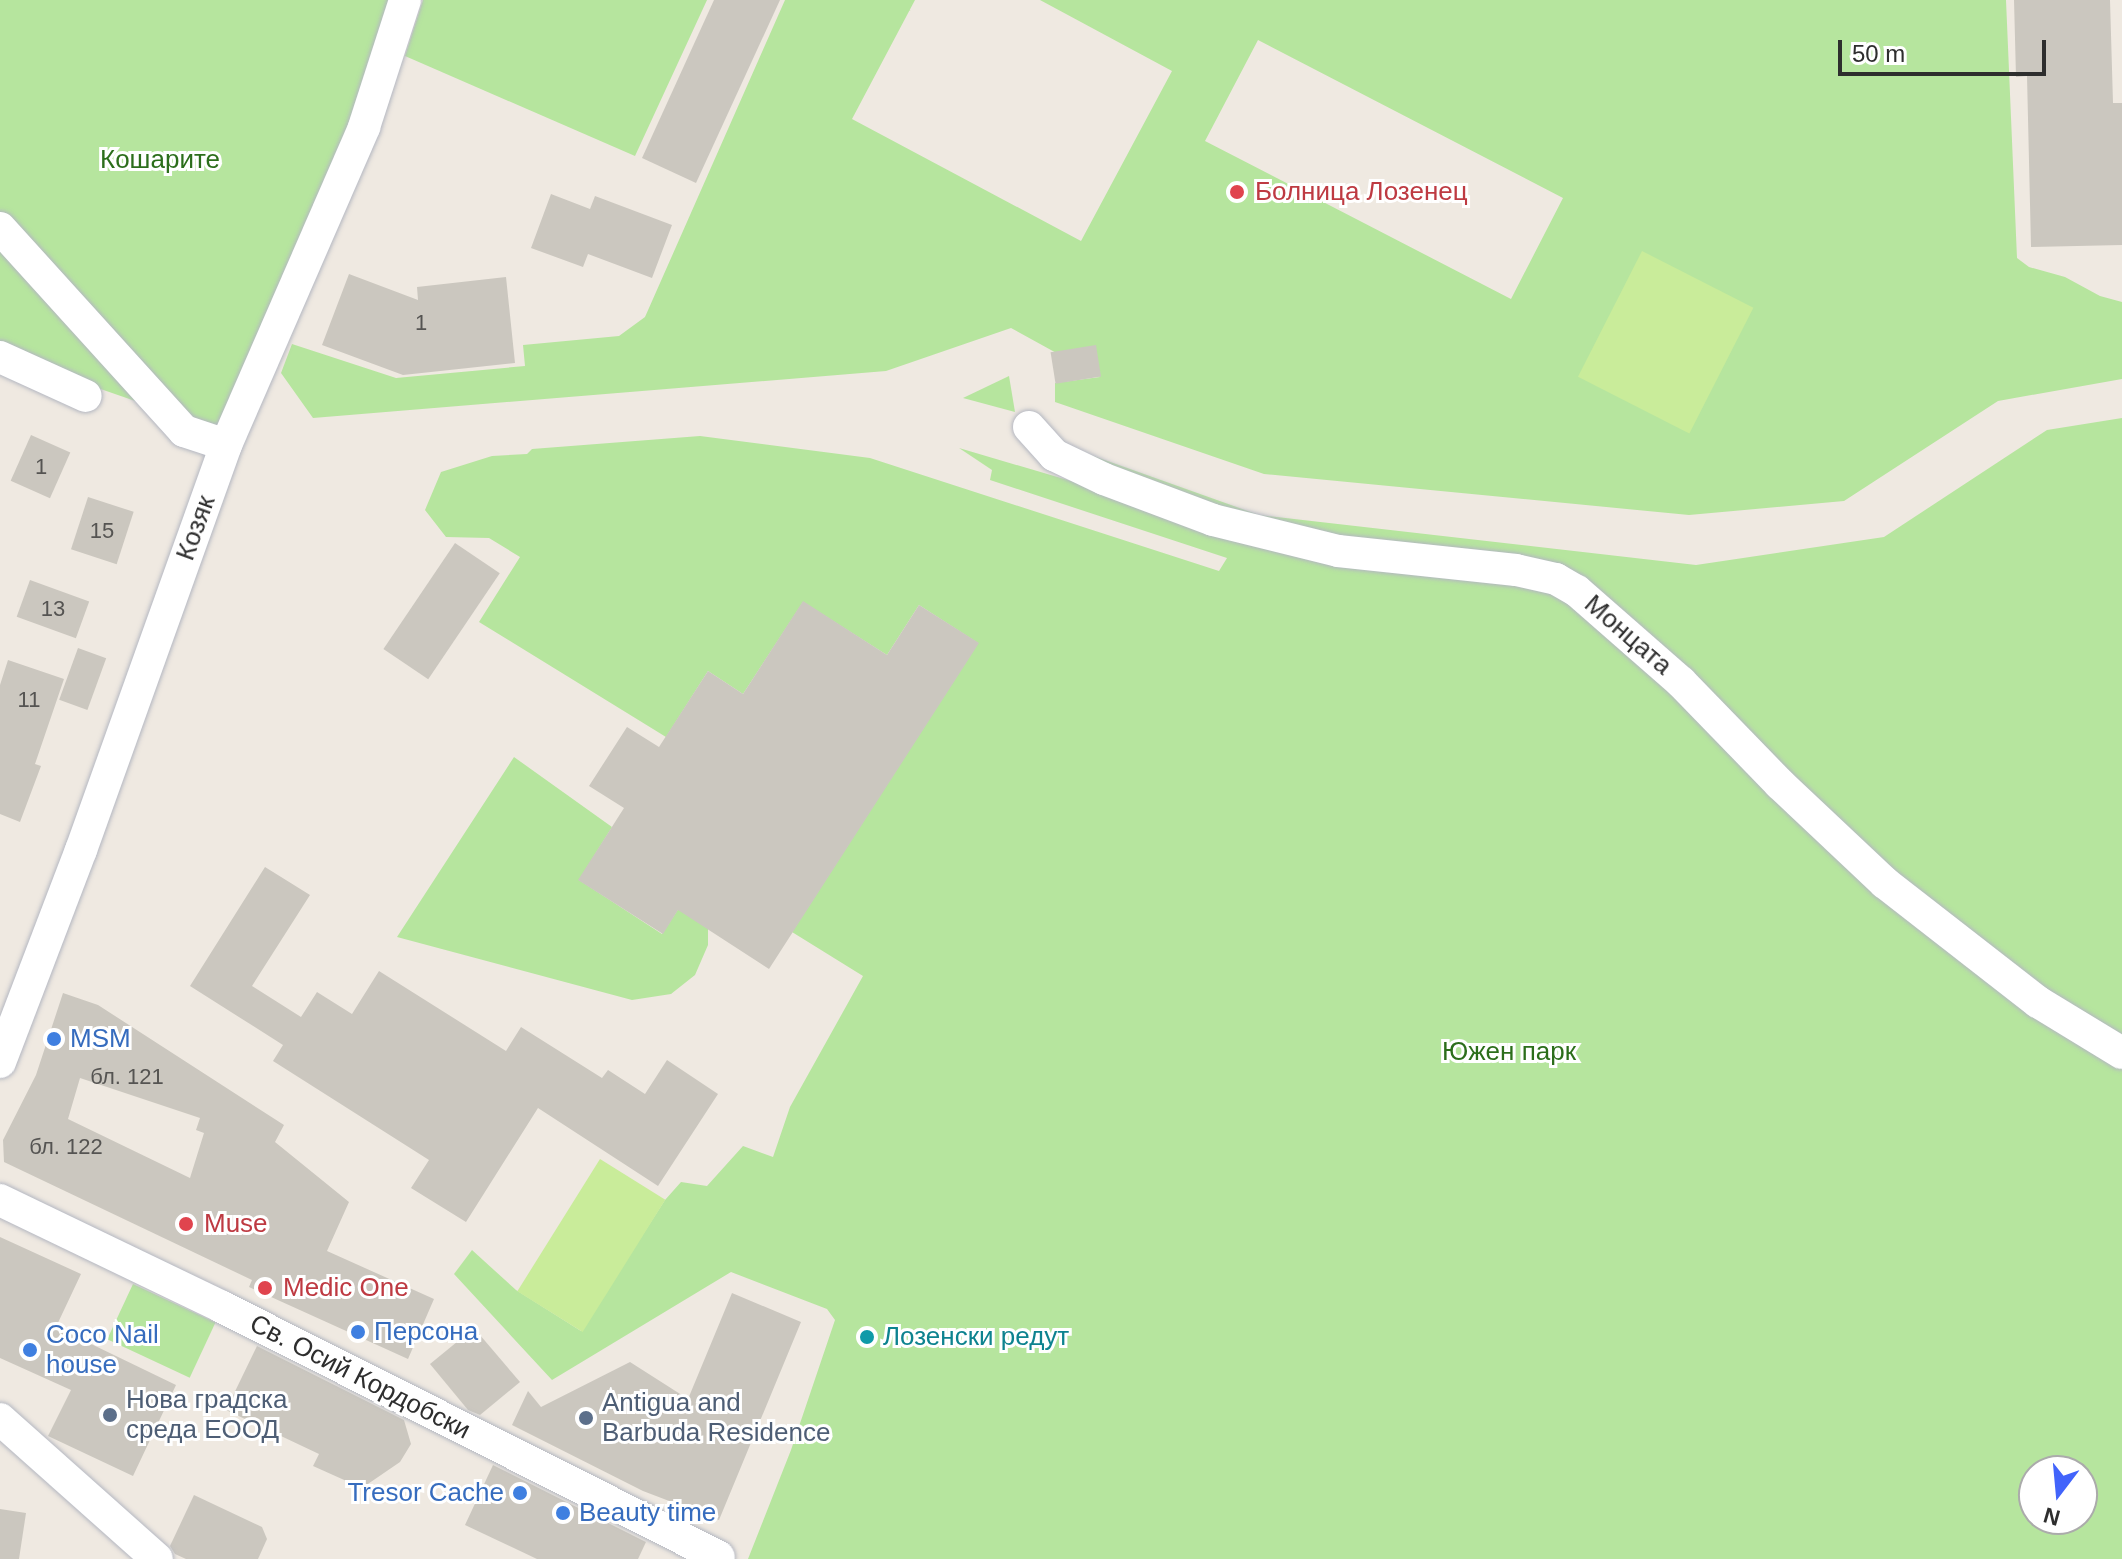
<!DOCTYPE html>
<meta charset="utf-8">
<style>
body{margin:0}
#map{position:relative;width:2122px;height:1559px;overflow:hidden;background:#efe9e1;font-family:Arial,sans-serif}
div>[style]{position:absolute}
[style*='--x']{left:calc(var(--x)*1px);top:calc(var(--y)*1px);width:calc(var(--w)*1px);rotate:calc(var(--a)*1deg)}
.green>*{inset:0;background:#b6e59e;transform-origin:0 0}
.pitch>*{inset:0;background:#c9ec9a;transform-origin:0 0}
.building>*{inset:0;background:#cbc7bf;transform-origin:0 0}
.roads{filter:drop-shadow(0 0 2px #b4b7c1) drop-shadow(0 0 2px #b4b7c1)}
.minor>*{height:32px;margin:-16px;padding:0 16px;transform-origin:16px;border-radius:16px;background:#fff}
.dots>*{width:22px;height:22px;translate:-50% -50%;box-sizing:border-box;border:4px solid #fff;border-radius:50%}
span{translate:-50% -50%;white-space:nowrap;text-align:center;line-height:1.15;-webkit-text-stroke:6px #fff;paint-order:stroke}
.number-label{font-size:22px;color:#555452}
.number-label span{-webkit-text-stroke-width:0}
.park-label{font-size:26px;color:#2c6e1b}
.health-label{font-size:26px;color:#be3a42}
.left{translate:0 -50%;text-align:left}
.street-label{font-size:26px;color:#2e2e2e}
.shop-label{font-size:26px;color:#366cbe}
.right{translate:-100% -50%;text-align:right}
.culture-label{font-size:26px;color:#0d838f}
.service-label{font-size:26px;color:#4e5e75}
.north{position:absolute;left:2018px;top:1455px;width:80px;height:80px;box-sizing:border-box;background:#fff;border:2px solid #ababab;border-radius:50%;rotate:196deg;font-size:22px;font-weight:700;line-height:32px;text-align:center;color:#2e2e2e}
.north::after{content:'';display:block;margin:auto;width:28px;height:36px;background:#4264fb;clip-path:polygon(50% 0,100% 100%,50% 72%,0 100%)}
.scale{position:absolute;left:1838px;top:40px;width:208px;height:36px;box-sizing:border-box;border:4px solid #2e2e2e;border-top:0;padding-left:10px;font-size:24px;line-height:28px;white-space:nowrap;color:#2e2e2e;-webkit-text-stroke:6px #fff;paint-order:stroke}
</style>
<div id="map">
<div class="green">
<i style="clip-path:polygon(0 0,393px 0,376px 61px,219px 430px,89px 385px,0 342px)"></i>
<i style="clip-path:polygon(423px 0,707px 0,635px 156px,405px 56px)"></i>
<i style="clip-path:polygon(evenodd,785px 0,915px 0,852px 119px,1081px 241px,1172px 71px,1040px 0,2006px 0,2017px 258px,2029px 267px,2065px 277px,2100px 296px,2122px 302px,2122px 379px,1998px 401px,1844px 501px,1689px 515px,1264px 474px,1055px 402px,1055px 383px,1100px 377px,1011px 328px,886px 371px,313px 418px,281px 373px,292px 344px,396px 378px,525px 366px,523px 345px,619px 336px,645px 317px,785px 0,1258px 40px,1563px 198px,1511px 299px,1205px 141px,1258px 40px)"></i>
<i style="clip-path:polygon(1009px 376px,1015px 412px,963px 398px)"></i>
<i style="clip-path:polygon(evenodd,2122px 418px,2122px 1559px,748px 1559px,791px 1450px,835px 1320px,827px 1309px,731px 1272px,552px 1380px,454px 1274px,472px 1250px,516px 1290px,581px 1331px,665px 1200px,681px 1182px,707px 1186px,743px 1146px,773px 1157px,790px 1107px,863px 976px,792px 932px,978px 643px,919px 605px,887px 655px,803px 602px,743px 694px,708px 671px,666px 737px,479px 622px,520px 557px,489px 538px,446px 537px,425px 510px,441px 472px,492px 456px,527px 454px,532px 449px,700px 436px,870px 458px,1219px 571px,1227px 558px,990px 480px,992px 470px,959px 448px,1071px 481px,1240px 541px,1057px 443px,1259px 515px,1696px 565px,1884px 537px,2047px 430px,2122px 418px,2034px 1471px,2082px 1471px,2082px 1519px,2034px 1519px,2034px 1471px)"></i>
<i style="clip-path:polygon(514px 757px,612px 827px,579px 880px,662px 934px,692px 888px,722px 907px,708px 929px,708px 945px,695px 975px,671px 994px,632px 1000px,397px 937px)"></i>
<i style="left:133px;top:1284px;width:91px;height:61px;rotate:25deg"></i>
</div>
<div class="pitch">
<i style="left:1642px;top:251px;width:125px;height:141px;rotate:27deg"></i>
<i style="left:600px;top:1159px;width:77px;height:156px;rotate:32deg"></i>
</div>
<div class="building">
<i style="clip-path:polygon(714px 0,780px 0,696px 183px,642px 158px)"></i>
<i style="clip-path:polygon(2014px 0,2110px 0,2113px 103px,2122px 103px,2122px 245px,2031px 247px,2027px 76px,2016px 77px)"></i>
<i style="clip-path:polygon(551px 194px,590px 209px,595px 196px,672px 225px,652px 278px,588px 254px,583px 267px,531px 248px)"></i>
<i style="clip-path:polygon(349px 274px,418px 300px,417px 287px,506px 277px,515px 363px,403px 375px,322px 345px)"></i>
<i style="left:1096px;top:345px;width:32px;height:46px;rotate:81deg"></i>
<i style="left:31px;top:435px;width:43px;height:50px;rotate:24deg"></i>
<i style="left:88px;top:497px;width:48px;height:55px;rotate:18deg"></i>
<i style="left:455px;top:543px;width:54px;height:128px;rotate:34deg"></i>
<i style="left:30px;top:580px;width:63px;height:39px;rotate:20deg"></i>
<i style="clip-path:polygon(803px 601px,887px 655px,919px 605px,979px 643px,769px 969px,678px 910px,663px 934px,578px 880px,624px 808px,589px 786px,627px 727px,659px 747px,708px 671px,743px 694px)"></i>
<i style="left:78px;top:648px;width:30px;height:55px;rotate:20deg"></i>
<i style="clip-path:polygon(8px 660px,64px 679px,35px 764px,41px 766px,20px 822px,0 814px,0 685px)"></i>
<i style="clip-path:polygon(265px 867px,310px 895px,252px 986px,301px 1017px,317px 992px,352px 1014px,379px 971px,506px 1051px,521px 1027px,602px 1078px,608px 1070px,645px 1094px,667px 1060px,718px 1094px,658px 1186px,538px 1108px,466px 1222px,411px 1188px,429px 1160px,273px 1061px,283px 1045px,190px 986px)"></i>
<i style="clip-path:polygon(evenodd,63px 993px,98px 1005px,284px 1125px,275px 1142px,349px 1202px,327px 1251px,434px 1299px,408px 1359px,249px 1287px,252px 1280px,4px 1162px,3px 1140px,36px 1075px,63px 993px,80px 1078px,200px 1118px,196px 1130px,204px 1133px,190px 1178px,68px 1119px,80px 1078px)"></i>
<i style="clip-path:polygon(0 1237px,81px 1274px,56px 1327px,176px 1385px,133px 1476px,48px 1436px,71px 1390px,0 1358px)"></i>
<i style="clip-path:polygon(732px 1293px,801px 1322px,719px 1520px,643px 1491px,512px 1425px,528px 1391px,541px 1407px,630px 1362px,688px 1399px)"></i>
<i style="clip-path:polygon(474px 1328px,520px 1382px,480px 1415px,468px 1410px,430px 1364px)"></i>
<i style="clip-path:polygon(257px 1346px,404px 1420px,411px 1444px,400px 1462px,362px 1488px,313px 1466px,319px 1454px,226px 1410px)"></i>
<i style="clip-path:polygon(493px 1465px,646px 1542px,638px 1559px,537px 1559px,465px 1525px)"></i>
<i style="clip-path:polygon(194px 1495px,262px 1527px,267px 1539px,258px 1559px,186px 1559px,175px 1554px,170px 1546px)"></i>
<i style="clip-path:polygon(0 1509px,26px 1513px,19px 1559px,0 1559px)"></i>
</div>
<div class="roads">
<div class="minor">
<i style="--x:0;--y:228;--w:274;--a:47.8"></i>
<i style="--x:184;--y:431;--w:44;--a:18.4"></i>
<i style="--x:0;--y:357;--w:94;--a:24.4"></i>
<i style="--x:1029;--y:427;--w:38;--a:48"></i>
<i style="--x:1054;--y:455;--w:55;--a:25.6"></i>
<i style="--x:1104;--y:479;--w:116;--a:20.6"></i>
<i style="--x:1213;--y:520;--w:129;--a:13.9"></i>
<i style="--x:1338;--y:551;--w:179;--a:6.1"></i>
<i style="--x:1516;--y:570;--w:41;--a:12.7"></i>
<i style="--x:1556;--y:579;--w:24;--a:30"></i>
<i style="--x:1577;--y:591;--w:138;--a:41.2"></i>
<i style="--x:1681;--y:682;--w:142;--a:45.9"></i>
<i style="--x:1780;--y:784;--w:144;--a:43.3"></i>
<i style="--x:1885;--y:883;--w:194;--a:37.9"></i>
<i style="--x:2038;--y:1002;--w:98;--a:31.3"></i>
<i style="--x:0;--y:1062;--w:227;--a:-69.1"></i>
<i style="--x:81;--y:850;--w:430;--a:-70.3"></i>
<i style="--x:226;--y:445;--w:347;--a:-66.5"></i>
<i style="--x:364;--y:127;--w:133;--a:-72.1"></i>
<i style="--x:0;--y:1200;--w:246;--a:25.7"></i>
<i style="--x:222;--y:1307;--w:556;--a:26.7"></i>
<i style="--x:0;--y:1419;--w:210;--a:41.7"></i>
</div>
</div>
<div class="dots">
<i style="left:1237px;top:192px;background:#e0444e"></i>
<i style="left:54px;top:1039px;background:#3f7fe0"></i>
<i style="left:186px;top:1224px;background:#e0444e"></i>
<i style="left:265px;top:1288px;background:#e0444e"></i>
<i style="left:358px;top:1332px;background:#3f7fe0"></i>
<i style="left:867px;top:1337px;background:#0f9aa8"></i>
<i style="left:30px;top:1350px;background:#3f7fe0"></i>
<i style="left:110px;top:1415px;background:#5c6f8a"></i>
<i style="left:586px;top:1418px;background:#5c6f8a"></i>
<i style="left:520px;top:1493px;background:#3f7fe0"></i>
<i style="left:563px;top:1513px;background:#3f7fe0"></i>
</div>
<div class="number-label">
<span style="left:421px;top:323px">1</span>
<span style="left:41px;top:467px">1</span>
<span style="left:102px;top:531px">15</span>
<span style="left:53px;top:609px">13</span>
<span style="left:29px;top:700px">11</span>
<span style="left:127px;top:1077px">бл. 121</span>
<span style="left:66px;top:1147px">бл. 122</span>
</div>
<div class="park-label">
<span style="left:160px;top:160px">Кошарите</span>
<span style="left:1509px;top:1052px">Южен парк</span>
</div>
<div class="health-label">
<span class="left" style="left:1255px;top:192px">Болница Лозенец</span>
<span class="left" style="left:204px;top:1224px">Muse</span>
<span class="left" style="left:283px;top:1288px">Medic One</span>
</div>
<div class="street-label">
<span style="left:196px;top:528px;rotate:-70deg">Козяк</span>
<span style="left:1628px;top:635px;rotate:41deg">Монцата</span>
<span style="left:360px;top:1377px;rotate:27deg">Св. Осий Кордобски</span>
</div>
<div class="shop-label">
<span class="left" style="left:70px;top:1039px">MSM</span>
<span class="left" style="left:374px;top:1332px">Персона</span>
<span class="left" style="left:46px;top:1350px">Coco Nail<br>house</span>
<span class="right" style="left:504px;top:1493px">Tresor Cache</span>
<span class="left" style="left:579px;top:1513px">Beauty time</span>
</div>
<div class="culture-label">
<span class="left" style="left:883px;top:1337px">Лозенски редут</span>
</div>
<div class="service-label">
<span class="left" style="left:126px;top:1415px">Нова градска<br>среда ЕООД</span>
<span class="left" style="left:602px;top:1418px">Antigua and<br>Barbuda Residence</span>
</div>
<div class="north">N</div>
<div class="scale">50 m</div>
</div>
